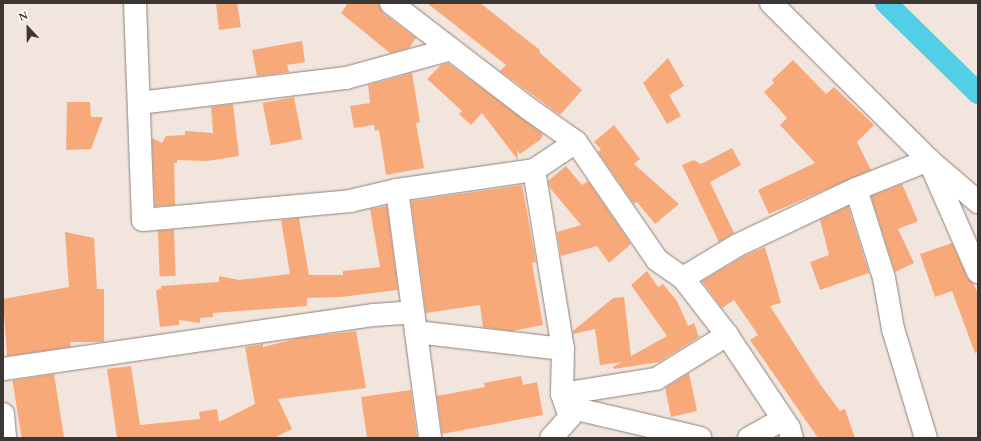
<!DOCTYPE html>
<style>
body{margin:0}
#map{position:relative;width:981px;height:441px;overflow:hidden;background:#f2e5dd;font-family:Spectral,serif}
div>[style]{position:absolute}
[style*='--x']{left:calc(var(--x)*1px);top:calc(var(--y)*1px);width:calc(var(--w)*1px);rotate:calc(var(--a)*1deg)}
.canal>*{height:22px;margin:-11px;padding:0 11px;transform-origin:11px;border-radius:11px;background:#52cfe6}
.building>*{inset:0;background:#f8a979;transform-origin:0 0}
.roads{filter:drop-shadow(0 0 1px #8d817b) drop-shadow(0 0 1px #8d817b)}
.street>*{height:22px;margin:-11px;padding:0 11px;transform-origin:11px;border-radius:11px;background:#fff}
span{translate:-50% -50%;white-space:nowrap;text-align:center;line-height:1.15;-webkit-text-stroke:3px #fff;paint-order:stroke}
.frame{position:absolute;inset:0;border:4px solid #3c3634;pointer-events:none}
.north{position:absolute;left:8px;top:8px;width:40px;height:40px;-webkit-text-stroke:3px #fff;paint-order:stroke;rotate:338deg;font-size:11px;font-weight:700;line-height:16px;text-align:center;color:#3c3634}
.north::after{content:'';display:block;margin:auto;width:14px;height:18px;background:#3c3634;clip-path:polygon(50% 0,100% 100%,50% 72%,0 100%)}
</style>
<div id="map">
<div class="canal">
<i style="--x:886;--y:3;--w:129;--a:44.4"></i>
</div>
<div class="building">
<i style="clip-path:polygon(216px 3px,237px 3px,241px 27px,219px 30px)"></i>
<i style="clip-path:polygon(348px 3px,379px 3px,383px 13px,416px 38px,409px 48px,390px 53px,341px 13px)"></i>
<i style="clip-path:polygon(427px 3px,480px 3px,540px 50px,539px 52px,582px 90px,560px 115px,500px 71px,506px 65px)"></i>
<i style="clip-path:polygon(302px 41px,305px 62px,287px 65px,289px 72px,257px 76px,252px 50px)"></i>
<i style="clip-path:polygon(668px 58px,684px 86px,669px 95px,681px 116px,667px 124px,643px 83px)"></i>
<i style="clip-path:polygon(793px 60px,826px 94px,834px 87px,874px 125px,857px 142px,871px 170px,769px 214px,758px 190px,815px 163px,780px 125px,787px 118px,764px 92px,774px 83px,772px 80px)"></i>
<i style="clip-path:polygon(448px 63px,543px 134px,540px 140px,520px 154px,517px 150px,518px 160px,482px 113px,471px 125px,459px 114px,462px 111px,427px 79px,441px 65px)"></i>
<i style="clip-path:polygon(412px 73px,420px 122px,416px 123px,424px 168px,386px 175px,379px 130px,375px 131px,374px 125px,354px 128px,350px 106px,370px 103px,368px 85px)"></i>
<i style="left:294px;top:97px;width:43px;height:32px;rotate:79deg"></i>
<i style="clip-path:polygon(67px 102px,90px 102px,91px 117px,103px 117px,91px 149px,66px 150px)"></i>
<i style="clip-path:polygon(233px 104px,239px 156px,207px 161px,177px 160px,177px 163px,174px 163px,175px 205px,155px 206px,152px 138px,162px 143px,166px 136px,185px 135px,185px 131px,213px 133px,211px 107px)"></i>
<i style="clip-path:polygon(614px 125px,640px 159px,634px 164px,679px 204px,655px 224px,637px 202px,634px 204px,598px 152px,601px 149px,594px 142px)"></i>
<i style="clip-path:polygon(732px 148px,741px 165px,710px 182px,734px 233px,719px 242px,682px 165px,694px 160px,701px 164px)"></i>
<i style="clip-path:polygon(566px 166px,582px 185px,588px 181px,631px 244px,609px 263px,597px 246px,561px 256px,557px 232px,581px 225px,550px 188px,548px 181px)"></i>
<i style="clip-path:polygon(902px 184px,918px 221px,898px 229px,914px 263px,895px 272px,871px 196px)"></i>
<i style="clip-path:polygon(522px 185px,536px 262px,532px 263px,543px 325px,512px 331px,483px 327px,480px 305px,426px 313px,411px 201px)"></i>
<i style="clip-path:polygon(387px 206px,398px 290px,341px 297px,307px 298px,307px 306px,213px 313px,213px 317px,200px 318px,200px 323px,179px 320px,179px 325px,160px 327px,156px 290px,161px 289px,161px 286px,219px 282px,219px 276px,239px 280px,290px 274px,281px 220px,299px 218px,309px 275px,343px 275px,343px 271px,380px 267px,370px 209px)"></i>
<i style="clip-path:polygon(848px 206px,869px 273px,820px 290px,810px 262px,829px 255px,820px 220px)"></i>
<i style="left:174px;top:230px;width:46px;height:16px;rotate:88deg"></i>
<i style="clip-path:polygon(65px 232px,94px 238px,97px 289px,104px 289px,104px 342px,70px 342px,71px 347px,7px 356px,3px 299px,69px 287px)"></i>
<i style="clip-path:polygon(952px 243px,967px 277px,973px 283px,978px 294px,978px 352px,975px 353px,952px 291px,935px 297px,920px 254px)"></i>
<i style="clip-path:polygon(765px 247px,781px 303px,770px 306px,820px 384px,840px 411px,845px 409px,855px 438px,818px 438px,750px 340px,758px 335px,734px 300px,722px 308px,702px 281px,744px 256px)"></i>
<i style="clip-path:polygon(647px 271px,658px 287px,663px 284px,677px 301px,688px 326px,694px 323px,699px 337px,659px 362px,614px 369px,613px 367px,622px 362px,600px 365px,595px 329px,573px 334px,573px 331px,613px 298px,624px 297px,631px 356px,667px 336px,631px 285px)"></i>
<i style="clip-path:polygon(356px 331px,366px 388px,278px 399px,292px 429px,274px 438px,117px 438px,107px 369px,131px 366px,140px 425px,200px 419px,199px 412px,217px 409px,219px 422px,255px 404px,245px 347px,263px 344px,263px 347px,299px 338px)"></i>
<i style="clip-path:polygon(689px 373px,697px 411px,671px 417px,665px 388px)"></i>
<i style="left:54px;top:374px;width:65px;height:42px;rotate:81deg"></i>
<i style="clip-path:polygon(521px 376px,523px 385px,537px 382px,543px 415px,442px 434px,437px 396px,485px 387px,484px 383px)"></i>
<i style="clip-path:polygon(411px 390px,417px 438px,367px 438px,361px 397px)"></i>
</div>
<div class="roads">
<div class="street">
<i style="--x:135;--y:3;--w:217;--a:87.9"></i>
<i style="--x:143;--y:220;--w:208;--a:-5.2"></i>
<i style="--x:350;--y:201;--w:48;--a:-13.2"></i>
<i style="--x:397;--y:190;--w:138;--a:-8.3"></i>
<i style="--x:534;--y:170;--w:50;--a:-33.7"></i>
<i style="--x:391;--y:3;--w:174;--a:37.5"></i>
<i style="--x:529;--y:109;--w:57;--a:35.1"></i>
<i style="--x:576;--y:142;--w:143;--a:55.5"></i>
<i style="--x:657;--y:260;--w:32;--a:35"></i>
<i style="--x:683;--y:278;--w:72;--a:52.3"></i>
<i style="--x:727;--y:335;--w:112;--a:56.3"></i>
<i style="--x:789;--y:428;--w:10;--a:73"></i>
<i style="--x:771;--y:3;--w:223;--a:44.8"></i>
<i style="--x:929;--y:160;--w:65;--a:40.6"></i>
<i style="--x:139;--y:103;--w:209;--a:-6.9"></i>
<i style="--x:346;--y:78;--w:109;--a:-15.4"></i>
<i style="--x:931;--y:165;--w:117;--a:66.3"></i>
<i style="--x:534;--y:170;--w:181;--a:80.8"></i>
<i style="--x:856;--y:189;--w:93;--a:72.5"></i>
<i style="--x:884;--y:278;--w:52;--a:80"></i>
<i style="--x:893;--y:329;--w:114;--a:73.2"></i>
<i style="--x:397;--y:190;--w:250;--a:82.4"></i>
<i style="--x:683;--y:278;--w:64;--a:-31"></i>
<i style="--x:738;--y:245;--w:131;--a:-25.4"></i>
<i style="--x:856;--y:189;--w:79;--a:-21.7"></i>
<i style="--x:416;--y:332;--w:148;--a:6.6"></i>
<i style="--x:563;--y:349;--w:45;--a:91.3"></i>
<i style="--x:562;--y:394;--w:24;--a:71"></i>
<i style="--x:570;--y:417;--w:28;--a:132"></i>
<i style="--x:3;--y:369;--w:375;--a:-8.3"></i>
<i style="--x:374;--y:315;--w:39;--a:-4"></i>
<i style="--x:562;--y:394;--w:95;--a:-9.1"></i>
<i style="--x:656;--y:379;--w:84;--a:-31.8"></i>
<i style="--x:568;--y:407;--w:136;--a:13.2"></i>
<i style="--x:3;--y:414;--w:24;--a:85"></i>
<i style="--x:749;--y:438;--w:38;--a:-29"></i>
</div>
</div>
<div class="frame"></div>
<div class="north">N</div>
</div>
